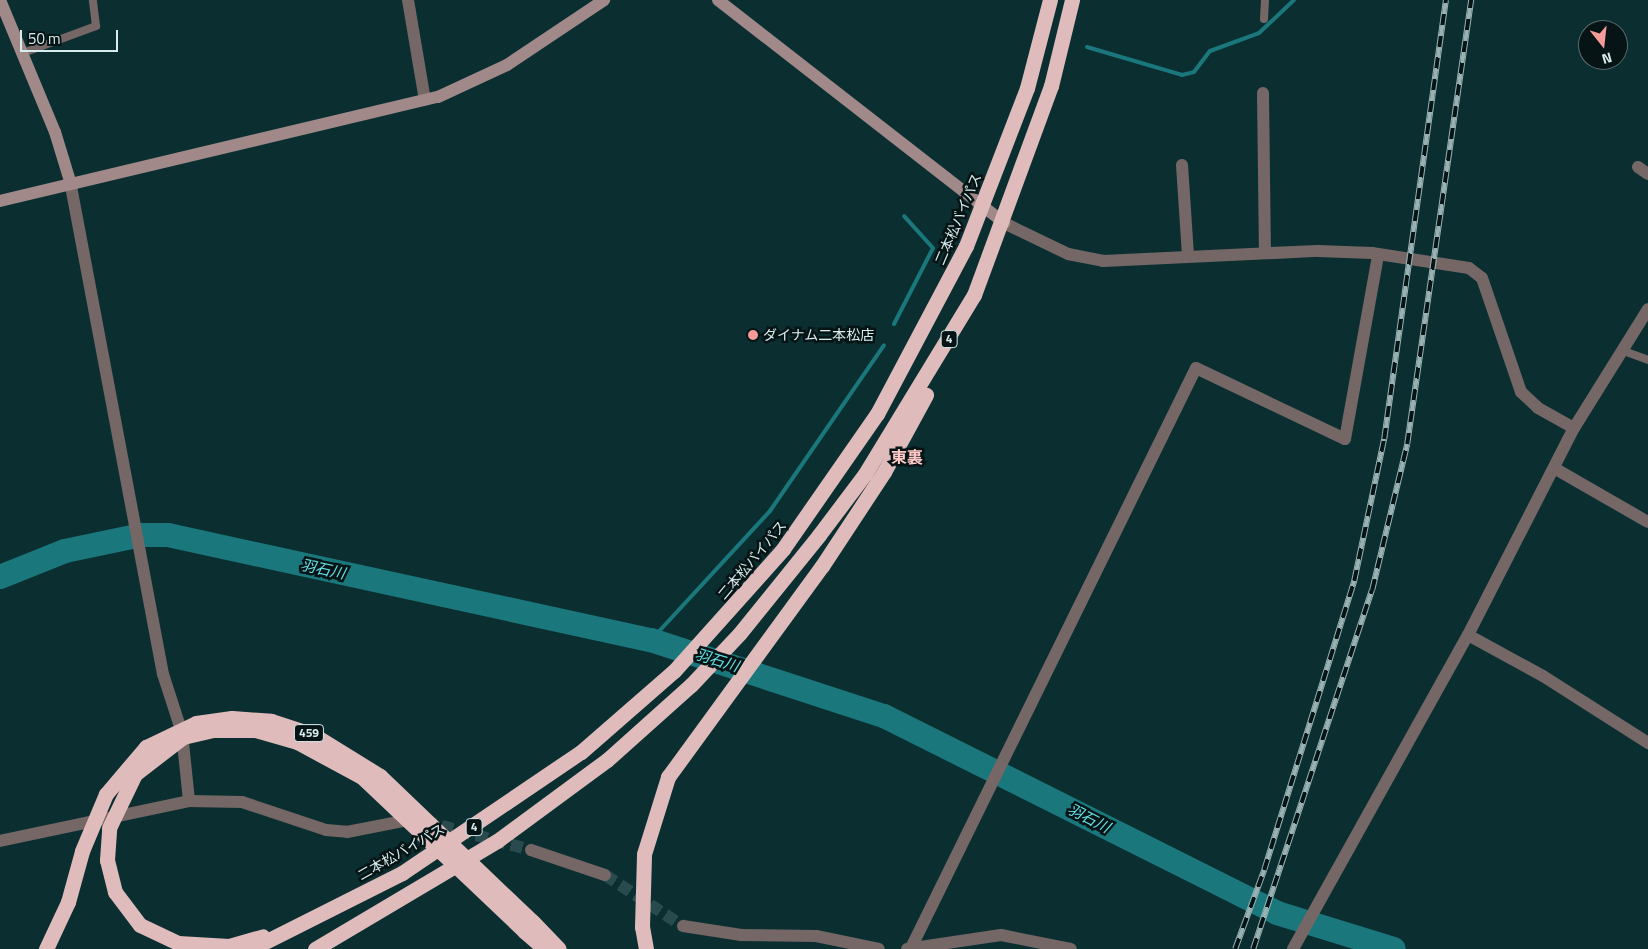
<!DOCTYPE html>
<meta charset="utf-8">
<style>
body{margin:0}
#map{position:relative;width:1648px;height:949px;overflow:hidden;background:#0b2f31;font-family:"Titillium Web","Noto Sans JP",sans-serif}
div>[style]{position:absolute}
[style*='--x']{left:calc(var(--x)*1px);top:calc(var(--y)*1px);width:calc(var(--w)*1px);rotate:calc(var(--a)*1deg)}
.stream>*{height:4px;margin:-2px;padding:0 2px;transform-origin:2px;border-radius:2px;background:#1a777c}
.river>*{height:24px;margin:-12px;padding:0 12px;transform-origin:12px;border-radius:12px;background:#1a777c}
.street-tunnel>*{height:12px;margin-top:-6px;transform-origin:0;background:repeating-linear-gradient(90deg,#2a4b4d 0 12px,transparent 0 18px)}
.lane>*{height:8px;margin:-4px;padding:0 4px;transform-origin:4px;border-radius:4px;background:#756766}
.street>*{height:12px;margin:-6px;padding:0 6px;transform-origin:6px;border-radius:6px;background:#756766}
.secondary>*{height:12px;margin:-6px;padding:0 6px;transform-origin:6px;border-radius:6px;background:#a08988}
.highway>*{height:15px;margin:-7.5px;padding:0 7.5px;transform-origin:7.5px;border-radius:7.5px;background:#dfbcbb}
.rail>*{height:5.5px;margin-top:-2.75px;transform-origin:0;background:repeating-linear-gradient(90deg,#061415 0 11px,#99b1b3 0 22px);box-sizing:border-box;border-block:1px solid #99b1b3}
.highway-bridge>*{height:15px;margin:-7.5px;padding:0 7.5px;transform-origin:7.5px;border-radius:7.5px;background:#dfbcbb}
.dots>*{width:14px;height:14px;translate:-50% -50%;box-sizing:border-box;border:2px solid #061415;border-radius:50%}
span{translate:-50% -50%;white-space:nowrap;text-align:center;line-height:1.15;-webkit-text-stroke:5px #061415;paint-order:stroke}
.shield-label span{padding:1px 4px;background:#061415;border:1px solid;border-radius:4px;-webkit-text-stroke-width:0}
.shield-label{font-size:12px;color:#d9eced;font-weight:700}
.street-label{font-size:14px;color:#d9eced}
.poi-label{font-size:14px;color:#d9eced}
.left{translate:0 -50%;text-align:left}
.water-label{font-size:15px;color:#64e2e9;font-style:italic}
.quarter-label{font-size:16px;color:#ffcac8;font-weight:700}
.north{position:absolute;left:1578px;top:20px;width:50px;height:50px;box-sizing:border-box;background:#061415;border:1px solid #5a6a6b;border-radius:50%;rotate:164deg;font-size:14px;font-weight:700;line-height:20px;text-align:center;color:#d9eced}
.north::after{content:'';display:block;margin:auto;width:18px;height:22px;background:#f59b9a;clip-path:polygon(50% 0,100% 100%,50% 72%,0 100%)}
.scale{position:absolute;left:20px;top:30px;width:98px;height:22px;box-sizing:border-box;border:2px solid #d9eced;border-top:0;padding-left:6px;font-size:15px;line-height:18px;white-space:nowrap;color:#d9eced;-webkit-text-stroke:4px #061415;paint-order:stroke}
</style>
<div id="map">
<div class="stream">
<i style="--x:1087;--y:47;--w:99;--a:16.4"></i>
<i style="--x:1182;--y:75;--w:12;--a:-14"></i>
<i style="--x:1194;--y:72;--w:26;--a:-53"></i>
<i style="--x:1210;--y:51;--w:52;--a:-20.2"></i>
<i style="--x:1259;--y:33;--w:48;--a:-43.3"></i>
<i style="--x:894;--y:324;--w:85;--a:-62.8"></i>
<i style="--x:933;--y:248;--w:43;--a:-132.2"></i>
<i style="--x:651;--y:640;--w:176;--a:-47.3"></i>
<i style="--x:770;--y:511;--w:201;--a:-55.5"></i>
</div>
<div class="river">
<i style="--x:0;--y:577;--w:70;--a:-21.8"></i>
<i style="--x:65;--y:551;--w:78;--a:-11.9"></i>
<i style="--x:141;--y:535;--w:27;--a:0"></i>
<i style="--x:168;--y:535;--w:494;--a:12.3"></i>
<i style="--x:651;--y:640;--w:245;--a:18.1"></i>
<i style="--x:884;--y:716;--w:440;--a:26.6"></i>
<i style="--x:1277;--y:913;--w:122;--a:17.1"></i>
</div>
<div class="street-tunnel">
<i style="--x:424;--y:821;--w:111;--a:15.2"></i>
<i style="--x:605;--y:875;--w:93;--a:33.2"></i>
</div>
<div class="lane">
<i style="--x:1264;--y:19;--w:19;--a:-87"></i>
<i style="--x:23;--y:53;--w:78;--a:-20.3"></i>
<i style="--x:96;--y:26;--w:26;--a:-97"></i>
<i style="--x:1621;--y:350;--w:29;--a:20"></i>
</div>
<div class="street">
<i style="--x:408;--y:0;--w:101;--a:80.4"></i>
<i style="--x:1263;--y:93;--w:159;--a:89.3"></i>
<i style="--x:1182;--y:165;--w:91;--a:86.2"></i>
<i style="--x:1638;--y:167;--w:12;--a:35"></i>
<i style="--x:70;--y:181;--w:502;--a:79.32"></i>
<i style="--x:163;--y:674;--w:62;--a:72.1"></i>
<i style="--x:182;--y:733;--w:68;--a:84.1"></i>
<i style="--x:1004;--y:223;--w:71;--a:25.8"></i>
<i style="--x:1068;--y:254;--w:36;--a:11"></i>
<i style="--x:1103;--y:261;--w:215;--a:-2.7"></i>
<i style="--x:1318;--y:251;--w:54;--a:2.1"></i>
<i style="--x:1372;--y:253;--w:98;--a:8.8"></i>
<i style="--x:1469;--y:268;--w:16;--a:38"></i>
<i style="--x:1482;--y:278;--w:120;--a:71.1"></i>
<i style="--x:1521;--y:392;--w:23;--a:43"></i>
<i style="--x:1538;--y:408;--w:41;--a:29.1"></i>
<i style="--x:1554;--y:468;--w:108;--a:29.9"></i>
<i style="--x:1468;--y:635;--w:85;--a:28.7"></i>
<i style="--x:1543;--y:676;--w:125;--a:32.5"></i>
<i style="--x:0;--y:841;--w:193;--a:-11.9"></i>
<i style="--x:189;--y:801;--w:53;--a:1.1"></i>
<i style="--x:242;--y:802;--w:89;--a:18.4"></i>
<i style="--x:326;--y:830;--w:21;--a:5"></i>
<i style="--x:347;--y:832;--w:63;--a:-11"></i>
<i style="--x:531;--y:850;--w:78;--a:18.7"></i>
<i style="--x:683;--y:926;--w:59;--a:8.8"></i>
<i style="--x:741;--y:935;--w:75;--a:0.8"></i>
<i style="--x:816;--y:936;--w:64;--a:11.7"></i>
<i style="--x:911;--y:948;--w:646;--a:-63.83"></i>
<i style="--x:1196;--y:368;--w:165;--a:25.5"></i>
<i style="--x:1345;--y:439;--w:186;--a:-79.8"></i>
<i style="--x:907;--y:949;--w:95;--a:-8.5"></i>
<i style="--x:1001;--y:935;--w:71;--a:11.3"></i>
<i style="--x:1293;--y:949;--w:359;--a:-60.9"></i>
<i style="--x:1468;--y:635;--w:233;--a:-62.9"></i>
<i style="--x:1574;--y:428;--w:140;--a:-58.1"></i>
</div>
<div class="secondary">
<i style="--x:0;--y:0;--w:143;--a:67.4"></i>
<i style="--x:55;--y:132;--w:51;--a:73"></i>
<i style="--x:718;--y:0;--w:363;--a:37.9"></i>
<i style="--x:0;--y:201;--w:450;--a:-13.4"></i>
<i style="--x:438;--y:97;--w:76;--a:-24.9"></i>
<i style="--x:507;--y:65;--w:117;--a:-33.8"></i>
</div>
<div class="highway">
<i style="--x:115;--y:892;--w:41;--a:52.9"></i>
<i style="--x:140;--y:925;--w:42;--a:25.3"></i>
<i style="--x:178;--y:943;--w:51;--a:3.4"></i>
<i style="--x:229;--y:946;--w:35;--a:-16"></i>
<i style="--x:533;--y:922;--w:37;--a:46"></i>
<i style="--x:524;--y:931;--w:28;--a:41"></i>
<i style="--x:46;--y:949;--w:52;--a:-64.9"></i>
<i style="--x:68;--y:902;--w:53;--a:-74.6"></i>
<i style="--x:251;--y:949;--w:169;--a:-26.7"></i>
<i style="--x:402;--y:873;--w:216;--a:-34.1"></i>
<i style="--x:581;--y:752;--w:123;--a:-41.1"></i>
<i style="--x:674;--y:671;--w:164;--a:-48.2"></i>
<i style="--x:783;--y:549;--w:165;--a:-55.2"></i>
<i style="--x:877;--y:414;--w:190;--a:-62.1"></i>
<i style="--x:966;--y:246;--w:169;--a:-68.9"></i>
<i style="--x:1027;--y:88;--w:91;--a:-75.4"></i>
<i style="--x:315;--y:949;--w:212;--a:-30.7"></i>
<i style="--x:497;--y:841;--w:137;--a:-36.4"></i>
<i style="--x:607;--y:760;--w:113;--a:-41.8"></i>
<i style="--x:691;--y:685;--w:71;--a:-46.7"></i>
<i style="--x:740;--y:633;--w:126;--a:-51.1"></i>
<i style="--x:819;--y:535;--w:76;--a:-53"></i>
<i style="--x:865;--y:474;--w:210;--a:-58.7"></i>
<i style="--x:974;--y:295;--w:223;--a:-69.8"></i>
<i style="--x:1051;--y:86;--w:89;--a:-76.3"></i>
<i style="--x:646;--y:949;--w:22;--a:-100"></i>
<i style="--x:642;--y:927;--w:73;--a:-88.4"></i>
<i style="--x:644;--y:854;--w:81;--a:-72.7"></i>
<i style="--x:668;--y:777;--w:261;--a:-53.9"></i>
<i style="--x:822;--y:566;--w:113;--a:-56.6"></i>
<i style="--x:884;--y:472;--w:88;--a:-61.4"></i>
</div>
<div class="rail">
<i style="--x:1235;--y:949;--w:84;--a:-69.8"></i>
<i style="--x:1264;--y:870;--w:303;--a:-72.7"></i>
<i style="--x:1354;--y:581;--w:145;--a:-78.1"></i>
<i style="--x:1384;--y:439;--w:443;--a:-82"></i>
<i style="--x:1253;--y:949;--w:378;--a:-71.7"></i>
<i style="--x:1372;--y:590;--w:150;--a:-76.5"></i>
<i style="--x:1407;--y:444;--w:449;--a:-81.8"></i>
</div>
<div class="highway-bridge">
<i style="--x:82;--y:851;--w:62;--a:-67.2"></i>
<i style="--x:106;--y:794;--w:62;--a:-49.6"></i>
<i style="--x:146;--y:747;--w:55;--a:-25.6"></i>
<i style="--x:196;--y:723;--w:36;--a:-8"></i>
<i style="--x:232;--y:718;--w:39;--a:4"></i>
<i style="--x:271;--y:721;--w:45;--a:18"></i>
<i style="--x:314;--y:735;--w:78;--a:31.8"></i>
<i style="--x:380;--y:776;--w:211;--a:43.7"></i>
<i style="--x:115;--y:892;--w:33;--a:-104"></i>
<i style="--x:107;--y:860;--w:32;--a:-86"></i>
<i style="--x:109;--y:828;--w:60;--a:-64.3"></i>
<i style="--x:135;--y:774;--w:61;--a:-37.6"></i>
<i style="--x:183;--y:737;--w:32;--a:-13"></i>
<i style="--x:214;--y:730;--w:41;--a:0"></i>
<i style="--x:255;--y:730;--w:44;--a:15.9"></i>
<i style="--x:297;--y:742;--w:74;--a:28.3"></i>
<i style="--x:362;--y:777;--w:224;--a:43.5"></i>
</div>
<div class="dots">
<i style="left:753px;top:335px;background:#f59b9a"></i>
</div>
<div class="shield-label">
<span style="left:949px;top:339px">4</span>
<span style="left:309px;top:733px">459</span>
<span style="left:474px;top:827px">4</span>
</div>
<div class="street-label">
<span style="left:958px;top:219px;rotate:-67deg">二本松バイパス</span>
<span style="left:752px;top:560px;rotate:-50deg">二本松バイパス</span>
<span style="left:401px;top:852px;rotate:-30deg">二本松バイパス</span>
</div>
<div class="poi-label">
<span class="left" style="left:763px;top:335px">ダイナム二本松店</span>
</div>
<div class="water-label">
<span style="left:323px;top:569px;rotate:12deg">羽石川</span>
<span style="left:717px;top:660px;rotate:17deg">羽石川</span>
<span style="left:1089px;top:818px;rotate:27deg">羽石川</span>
</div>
<div class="quarter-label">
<span style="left:907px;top:457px">東裏</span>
</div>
<div class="north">N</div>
<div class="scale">50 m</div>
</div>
